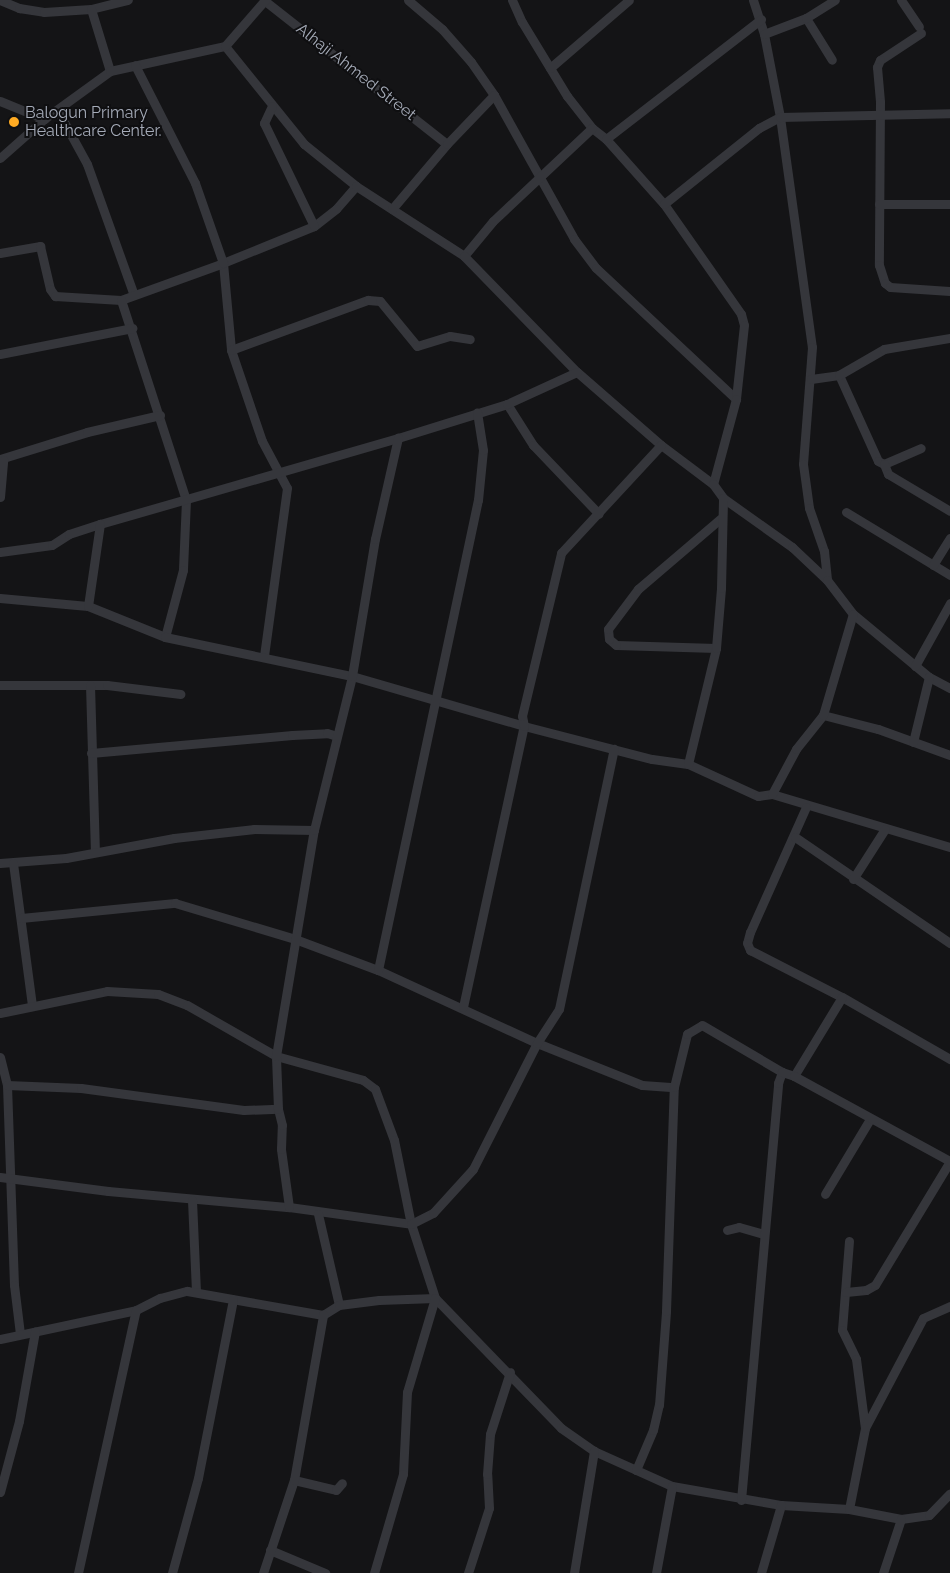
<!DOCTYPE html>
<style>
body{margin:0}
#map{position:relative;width:950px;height:1573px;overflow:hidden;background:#141416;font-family:Raleway,sans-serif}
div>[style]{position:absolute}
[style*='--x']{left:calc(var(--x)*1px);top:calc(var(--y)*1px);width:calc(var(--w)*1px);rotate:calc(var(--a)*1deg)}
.minor>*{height:9px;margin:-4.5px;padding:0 4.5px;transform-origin:4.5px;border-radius:4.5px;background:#35363b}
.dots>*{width:14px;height:14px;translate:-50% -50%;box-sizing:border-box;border:2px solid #0f0f11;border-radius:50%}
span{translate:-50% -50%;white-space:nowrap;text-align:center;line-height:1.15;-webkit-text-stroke:4px #0f0f11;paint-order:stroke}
.street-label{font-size:16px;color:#a5abb8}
.poi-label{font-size:16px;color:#a5abb8}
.left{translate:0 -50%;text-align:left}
</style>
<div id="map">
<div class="minor">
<i style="--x:0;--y:0;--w:21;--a:23"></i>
<i style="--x:19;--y:8;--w:25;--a:9"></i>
<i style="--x:44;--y:12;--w:47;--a:-3.7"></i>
<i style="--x:91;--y:9;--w:38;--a:-14"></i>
<i style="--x:408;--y:0;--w:45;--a:40.5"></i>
<i style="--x:442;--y:29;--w:44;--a:48.7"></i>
<i style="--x:471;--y:62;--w:40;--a:55.1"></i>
<i style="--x:494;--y:95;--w:165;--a:60.9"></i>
<i style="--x:574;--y:239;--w:36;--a:53"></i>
<i style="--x:596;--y:268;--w:192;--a:43.1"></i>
<i style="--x:512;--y:0;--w:24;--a:66"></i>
<i style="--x:522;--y:22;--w:87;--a:58.7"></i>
<i style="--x:567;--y:96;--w:41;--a:52"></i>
<i style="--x:592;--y:128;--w:18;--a:38"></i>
<i style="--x:606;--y:139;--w:87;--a:48.3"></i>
<i style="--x:664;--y:204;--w:134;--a:55"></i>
<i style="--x:741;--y:314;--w:11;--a:75"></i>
<i style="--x:744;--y:325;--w:74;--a:96.2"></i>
<i style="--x:736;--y:399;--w:88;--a:105.1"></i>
<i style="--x:753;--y:0;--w:36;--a:72"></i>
<i style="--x:764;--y:34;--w:85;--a:79.1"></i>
<i style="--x:780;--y:117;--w:232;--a:82.1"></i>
<i style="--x:812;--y:347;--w:117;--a:94.4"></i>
<i style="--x:803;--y:464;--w:44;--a:82.2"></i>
<i style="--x:809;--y:508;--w:46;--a:70.8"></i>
<i style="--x:824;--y:551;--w:29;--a:84"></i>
<i style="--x:901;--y:0;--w:32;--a:56"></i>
<i style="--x:265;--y:1;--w:231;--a:38.2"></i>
<i style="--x:91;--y:9;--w:65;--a:73"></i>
<i style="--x:806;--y:18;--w:49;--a:58.2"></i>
<i style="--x:921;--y:33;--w:49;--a:146.6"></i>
<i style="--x:880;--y:60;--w:8;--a:113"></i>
<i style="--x:877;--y:67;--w:35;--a:85"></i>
<i style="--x:880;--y:102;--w:163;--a:90.4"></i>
<i style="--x:879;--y:265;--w:19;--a:72"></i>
<i style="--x:885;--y:283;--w:6;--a:39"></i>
<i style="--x:890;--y:287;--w:60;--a:3.8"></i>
<i style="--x:764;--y:34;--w:45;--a:-20.9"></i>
<i style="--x:806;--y:18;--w:34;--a:-32"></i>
<i style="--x:225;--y:46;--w:126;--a:51.1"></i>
<i style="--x:304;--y:144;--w:67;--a:38.9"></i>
<i style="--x:356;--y:186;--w:30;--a:131"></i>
<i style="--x:336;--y:209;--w:28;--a:142"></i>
<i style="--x:314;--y:226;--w:98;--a:157.9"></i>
<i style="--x:223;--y:263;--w:87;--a:84.7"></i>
<i style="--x:231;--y:350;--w:96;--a:71.2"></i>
<i style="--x:262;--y:441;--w:53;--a:62"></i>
<i style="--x:287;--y:488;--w:169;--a:97.8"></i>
<i style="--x:550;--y:68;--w:104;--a:-40.7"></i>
<i style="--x:0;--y:101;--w:48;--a:22.2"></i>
<i style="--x:272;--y:106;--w:19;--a:115"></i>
<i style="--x:264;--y:123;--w:114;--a:64.1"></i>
<i style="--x:58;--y:111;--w:60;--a:61.3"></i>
<i style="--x:87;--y:164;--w:139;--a:70.3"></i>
<i style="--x:606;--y:139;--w:196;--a:-37.7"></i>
<i style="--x:0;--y:158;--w:59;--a:-41.6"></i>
<i style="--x:44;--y:119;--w:82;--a:-36"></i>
<i style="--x:110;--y:71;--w:118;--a:-12.3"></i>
<i style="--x:225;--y:46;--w:61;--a:-49"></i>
<i style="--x:356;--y:186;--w:129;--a:32.9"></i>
<i style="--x:464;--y:256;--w:45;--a:-50.4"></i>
<i style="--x:493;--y:221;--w:136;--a:-43.2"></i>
<i style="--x:664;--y:204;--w:122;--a:-38.7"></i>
<i style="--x:759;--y:128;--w:24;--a:-28"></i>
<i style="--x:780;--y:117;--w:170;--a:-1.3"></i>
<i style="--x:879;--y:204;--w:71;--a:0"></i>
<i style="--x:392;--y:209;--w:85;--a:-49.8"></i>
<i style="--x:447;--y:144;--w:68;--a:-46.2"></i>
<i style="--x:0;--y:253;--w:41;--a:-9.9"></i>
<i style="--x:40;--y:246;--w:44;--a:76.9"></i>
<i style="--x:50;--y:289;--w:9;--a:54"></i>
<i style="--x:55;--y:296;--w:66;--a:3.5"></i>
<i style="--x:121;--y:300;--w:109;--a:-19.9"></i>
<i style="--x:223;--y:263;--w:85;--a:-109.3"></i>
<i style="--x:195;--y:183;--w:132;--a:-117"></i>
<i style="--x:464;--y:256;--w:162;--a:45.8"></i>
<i style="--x:577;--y:372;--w:111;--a:41"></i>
<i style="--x:661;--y:445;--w:65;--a:36.9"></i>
<i style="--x:713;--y:484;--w:17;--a:54"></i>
<i style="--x:723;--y:498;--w:85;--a:35.4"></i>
<i style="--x:792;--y:547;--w:48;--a:43.3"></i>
<i style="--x:827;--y:580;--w:43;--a:52.6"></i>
<i style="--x:853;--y:614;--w:99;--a:39.7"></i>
<i style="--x:929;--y:677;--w:24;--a:28"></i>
<i style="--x:121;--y:300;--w:210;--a:72"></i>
<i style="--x:186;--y:500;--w:70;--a:92.5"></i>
<i style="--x:183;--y:570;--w:69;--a:105"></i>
<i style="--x:231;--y:350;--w:146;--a:-20.1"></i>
<i style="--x:368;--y:300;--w:12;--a:5"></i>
<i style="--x:380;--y:301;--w:58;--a:50.6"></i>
<i style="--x:417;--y:346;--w:34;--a:-17"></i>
<i style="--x:450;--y:336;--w:20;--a:9"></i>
<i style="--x:0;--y:354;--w:135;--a:-11.1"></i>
<i style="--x:839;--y:375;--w:94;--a:65.6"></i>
<i style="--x:878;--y:461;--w:7;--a:27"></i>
<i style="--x:884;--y:464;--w:40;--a:-23.4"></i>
<i style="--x:811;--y:379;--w:28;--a:-8"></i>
<i style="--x:839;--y:375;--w:52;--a:-30"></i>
<i style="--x:884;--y:349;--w:67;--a:-9.5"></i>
<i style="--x:507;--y:404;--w:49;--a:57.6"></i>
<i style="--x:533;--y:445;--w:95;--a:46.3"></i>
<i style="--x:0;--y:459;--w:91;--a:-17.2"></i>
<i style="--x:87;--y:432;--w:75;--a:-13.1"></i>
<i style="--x:884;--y:464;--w:11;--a:68"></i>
<i style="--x:888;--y:474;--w:72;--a:30.8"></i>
<i style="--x:0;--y:497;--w:37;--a:-85"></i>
<i style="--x:846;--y:512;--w:122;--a:31.2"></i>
<i style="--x:0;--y:552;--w:52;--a:-7.7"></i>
<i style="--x:52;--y:545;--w:20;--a:-33"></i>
<i style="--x:69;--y:534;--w:33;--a:-18"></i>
<i style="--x:100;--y:524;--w:310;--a:-16.1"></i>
<i style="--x:398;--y:438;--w:114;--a:-17.3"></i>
<i style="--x:507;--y:404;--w:77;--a:-24.6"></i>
<i style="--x:933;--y:565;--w:32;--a:-58"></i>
<i style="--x:0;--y:598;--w:88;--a:5.2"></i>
<i style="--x:88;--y:606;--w:83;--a:21.9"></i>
<i style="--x:165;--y:637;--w:191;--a:11.8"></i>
<i style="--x:352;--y:676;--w:179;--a:16.2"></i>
<i style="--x:524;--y:726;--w:132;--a:14.5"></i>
<i style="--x:652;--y:759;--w:36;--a:8"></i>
<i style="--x:688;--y:764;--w:77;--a:24.6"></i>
<i style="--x:758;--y:796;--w:14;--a:-8"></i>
<i style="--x:772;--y:794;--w:186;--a:16.6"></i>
<i style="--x:88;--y:606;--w:83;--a:-81.7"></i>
<i style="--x:716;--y:648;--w:100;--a:-178.3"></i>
<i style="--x:616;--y:645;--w:9;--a:-139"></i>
<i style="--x:609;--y:639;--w:10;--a:-96"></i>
<i style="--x:608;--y:629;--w:50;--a:-53.1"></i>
<i style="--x:638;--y:589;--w:108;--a:-40.5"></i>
<i style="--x:915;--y:666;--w:72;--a:-60.9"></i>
<i style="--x:0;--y:685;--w:107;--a:0"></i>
<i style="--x:107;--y:685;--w:74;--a:7"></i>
<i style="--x:90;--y:685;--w:167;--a:88.3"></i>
<i style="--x:823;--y:715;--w:57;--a:14.3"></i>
<i style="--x:878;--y:729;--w:77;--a:19.9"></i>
<i style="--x:913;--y:742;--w:67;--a:-76.2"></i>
<i style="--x:91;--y:753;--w:202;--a:-5.1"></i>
<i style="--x:292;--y:735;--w:35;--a:-3"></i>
<i style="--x:327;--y:733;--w:10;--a:17"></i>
<i style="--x:688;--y:764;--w:119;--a:-76.4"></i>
<i style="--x:716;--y:648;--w:60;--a:-85.2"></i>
<i style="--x:721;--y:588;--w:90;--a:-88.7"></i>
<i style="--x:772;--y:794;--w:51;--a:-61.9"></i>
<i style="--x:796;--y:749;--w:43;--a:-51.5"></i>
<i style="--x:823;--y:715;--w:105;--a:-73.5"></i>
<i style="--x:806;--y:807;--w:137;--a:114.1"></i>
<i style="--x:750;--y:932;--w:11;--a:105"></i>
<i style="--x:747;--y:943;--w:8;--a:67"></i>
<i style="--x:750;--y:950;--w:103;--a:27.1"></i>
<i style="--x:842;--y:997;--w:125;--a:29.9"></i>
<i style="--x:795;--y:837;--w:188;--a:34.4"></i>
<i style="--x:0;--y:863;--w:66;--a:-4.3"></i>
<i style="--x:66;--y:858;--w:110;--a:-10.5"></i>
<i style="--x:174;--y:838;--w:81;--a:-6.4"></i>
<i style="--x:254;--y:829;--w:60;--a:1"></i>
<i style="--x:13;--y:863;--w:143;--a:82.4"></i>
<i style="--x:853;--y:879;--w:59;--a:-57.4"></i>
<i style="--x:21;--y:918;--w:155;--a:-5.6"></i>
<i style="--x:175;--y:903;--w:125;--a:16.7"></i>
<i style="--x:295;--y:939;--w:89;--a:20.5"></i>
<i style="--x:378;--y:970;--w:175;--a:24.7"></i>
<i style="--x:537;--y:1043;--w:113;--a:21.8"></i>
<i style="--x:642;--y:1085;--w:32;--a:4"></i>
<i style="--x:378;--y:970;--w:481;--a:-78"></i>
<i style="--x:478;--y:500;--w:50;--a:-84.3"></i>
<i style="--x:483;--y:450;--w:38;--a:-99"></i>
<i style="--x:463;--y:1007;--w:288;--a:-77.8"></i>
<i style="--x:524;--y:726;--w:10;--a:-101"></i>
<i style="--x:522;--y:716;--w:168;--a:-76.5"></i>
<i style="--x:561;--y:553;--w:147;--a:-47.2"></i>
<i style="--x:0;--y:1013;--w:109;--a:-11.6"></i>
<i style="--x:107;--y:991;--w:51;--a:3.4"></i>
<i style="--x:158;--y:994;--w:31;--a:21"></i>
<i style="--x:187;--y:1005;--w:103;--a:29.8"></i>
<i style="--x:276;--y:1056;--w:90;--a:15.4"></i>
<i style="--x:363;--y:1080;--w:15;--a:37"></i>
<i style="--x:375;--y:1089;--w:54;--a:69.6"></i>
<i style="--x:394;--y:1140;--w:86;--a:78.6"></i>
<i style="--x:411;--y:1224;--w:78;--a:72"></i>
<i style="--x:435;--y:1298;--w:181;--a:45.9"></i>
<i style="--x:561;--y:1428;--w:40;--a:34.9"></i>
<i style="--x:594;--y:1451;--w:85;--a:24.2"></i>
<i style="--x:672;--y:1486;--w:111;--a:9.9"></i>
<i style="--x:781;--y:1505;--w:68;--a:3.4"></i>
<i style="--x:849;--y:1509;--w:53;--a:10.9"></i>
<i style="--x:901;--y:1519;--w:28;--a:-8"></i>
<i style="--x:929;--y:1515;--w:30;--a:-46"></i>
<i style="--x:0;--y:1057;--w:29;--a:76"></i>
<i style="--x:7;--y:1085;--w:200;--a:88"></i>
<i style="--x:14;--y:1285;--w:49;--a:83"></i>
<i style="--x:794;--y:1076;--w:92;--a:-58.7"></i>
<i style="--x:7;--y:1085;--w:74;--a:2.3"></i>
<i style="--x:81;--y:1088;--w:164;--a:7.7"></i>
<i style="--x:244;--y:1110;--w:34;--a:-2"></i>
<i style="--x:0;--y:1177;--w:109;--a:7.4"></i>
<i style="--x:108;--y:1191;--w:182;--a:5.1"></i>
<i style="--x:289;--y:1207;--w:123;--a:7.9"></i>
<i style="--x:411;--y:1224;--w:25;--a:-27"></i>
<i style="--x:433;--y:1213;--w:59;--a:-47.7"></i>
<i style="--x:473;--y:1169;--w:141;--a:-63.1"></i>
<i style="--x:537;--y:1043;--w:40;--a:-57.1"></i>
<i style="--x:559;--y:1009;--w:266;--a:-78.1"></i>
<i style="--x:825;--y:1194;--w:87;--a:-59"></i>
<i style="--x:192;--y:1200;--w:92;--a:87.5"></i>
<i style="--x:289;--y:1207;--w:59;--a:-97.9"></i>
<i style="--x:281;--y:1149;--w:24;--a:-88"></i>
<i style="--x:282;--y:1125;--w:16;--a:-104"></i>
<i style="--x:278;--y:1109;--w:53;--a:-92.2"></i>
<i style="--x:276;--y:1056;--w:229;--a:-80.5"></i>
<i style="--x:314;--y:830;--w:159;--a:-76.1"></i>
<i style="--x:352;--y:676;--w:139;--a:-80.5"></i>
<i style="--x:375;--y:539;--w:104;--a:-77.2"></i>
<i style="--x:318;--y:1214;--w:93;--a:77"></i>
<i style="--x:727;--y:1230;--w:12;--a:-14"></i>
<i style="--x:739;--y:1227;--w:26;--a:16"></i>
<i style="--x:849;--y:1241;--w:89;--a:94.5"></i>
<i style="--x:842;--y:1330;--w:32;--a:64"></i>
<i style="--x:856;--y:1359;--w:70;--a:82.6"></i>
<i style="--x:846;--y:1292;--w:20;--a:-6"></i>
<i style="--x:866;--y:1290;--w:10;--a:-29"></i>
<i style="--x:875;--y:1285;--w:145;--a:-58.8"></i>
<i style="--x:0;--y:1339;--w:139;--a:-12"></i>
<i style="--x:136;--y:1310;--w:27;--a:-27"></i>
<i style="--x:160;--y:1298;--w:28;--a:-15"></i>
<i style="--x:187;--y:1291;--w:138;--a:10"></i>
<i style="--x:323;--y:1315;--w:19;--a:-32"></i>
<i style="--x:339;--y:1305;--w:40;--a:-7.1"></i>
<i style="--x:379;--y:1300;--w:56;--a:-2"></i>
<i style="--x:435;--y:1298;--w:98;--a:106.6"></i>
<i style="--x:407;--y:1392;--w:82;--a:92.8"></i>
<i style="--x:403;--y:1474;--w:103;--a:106.3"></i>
<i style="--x:636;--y:1470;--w:43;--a:-67"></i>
<i style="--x:653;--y:1430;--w:26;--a:-77"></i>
<i style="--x:659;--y:1405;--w:94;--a:-85.7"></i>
<i style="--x:666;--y:1311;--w:224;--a:-88"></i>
<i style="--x:674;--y:1087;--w:55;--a:-76.2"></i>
<i style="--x:687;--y:1034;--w:17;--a:-31"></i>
<i style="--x:702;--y:1025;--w:93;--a:30.4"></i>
<i style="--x:294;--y:1480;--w:43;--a:13.4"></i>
<i style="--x:336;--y:1490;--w:9;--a:-49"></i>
<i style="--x:0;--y:1492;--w:73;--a:-75"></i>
<i style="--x:19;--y:1421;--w:91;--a:-79.9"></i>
<i style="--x:741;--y:1500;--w:419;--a:-84.9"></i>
<i style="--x:778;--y:1083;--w:12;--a:-70"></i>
<i style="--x:782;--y:1072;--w:13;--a:18"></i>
<i style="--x:794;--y:1076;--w:178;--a:28.6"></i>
<i style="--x:849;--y:1509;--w:83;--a:-78.8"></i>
<i style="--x:865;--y:1428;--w:124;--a:-62.2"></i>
<i style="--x:923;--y:1318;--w:30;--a:-24"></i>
<i style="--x:270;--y:1550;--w:60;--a:22.7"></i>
<i style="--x:78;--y:1573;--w:269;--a:-77.6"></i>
<i style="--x:172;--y:1573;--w:98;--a:-74.7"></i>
<i style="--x:198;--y:1478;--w:182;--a:-78.9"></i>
<i style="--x:263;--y:1573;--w:98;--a:-71.6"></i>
<i style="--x:294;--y:1480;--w:168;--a:-80"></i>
<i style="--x:468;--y:1573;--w:68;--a:-72.1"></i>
<i style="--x:489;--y:1508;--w:34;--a:-93"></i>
<i style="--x:487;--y:1474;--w:40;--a:-85.7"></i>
<i style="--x:490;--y:1434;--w:65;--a:-72.1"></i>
<i style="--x:574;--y:1573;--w:124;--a:-80.7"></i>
<i style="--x:656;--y:1573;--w:88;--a:-79.6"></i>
<i style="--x:761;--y:1573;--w:71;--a:-73.6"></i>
<i style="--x:883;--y:1573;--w:57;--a:-71.6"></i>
</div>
<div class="dots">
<i style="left:14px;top:122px;background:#ffab23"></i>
</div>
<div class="street-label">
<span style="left:356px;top:72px;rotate:38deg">Alhaji Ahmed Street</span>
</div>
<div class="poi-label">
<span class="left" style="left:25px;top:122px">Balogun Primary<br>Healthcare Center.</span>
</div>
</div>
